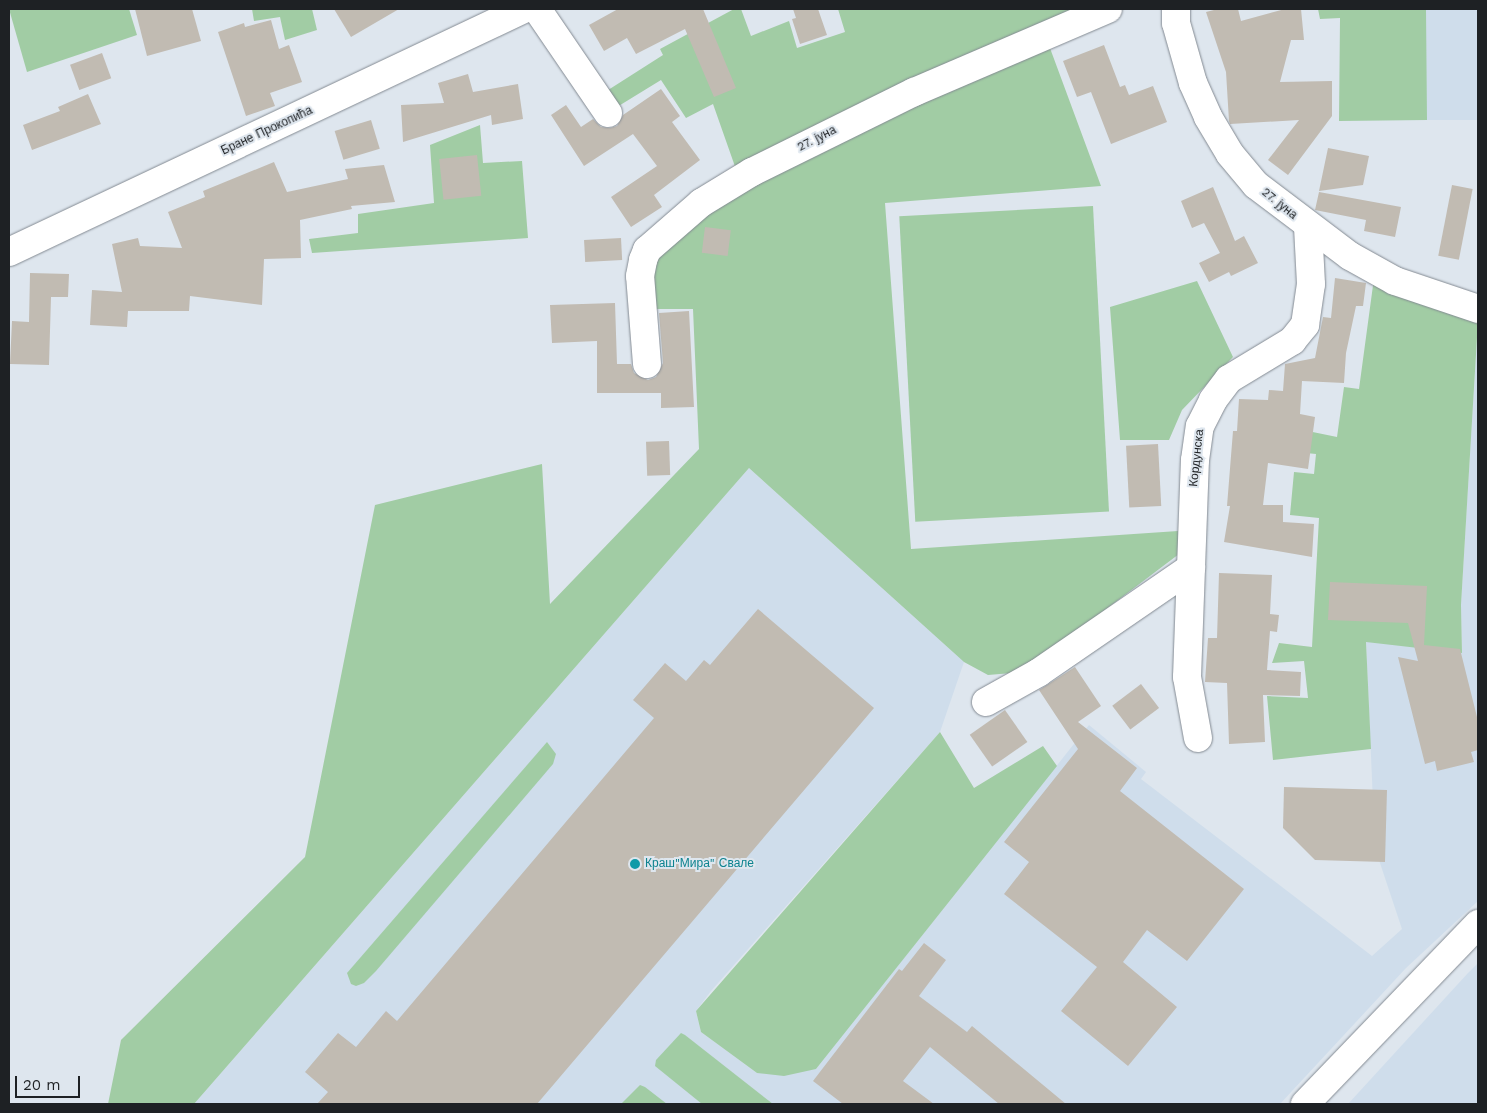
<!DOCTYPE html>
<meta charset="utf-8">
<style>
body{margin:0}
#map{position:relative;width:1487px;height:1113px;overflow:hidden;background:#dee6ee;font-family:"Work Sans",sans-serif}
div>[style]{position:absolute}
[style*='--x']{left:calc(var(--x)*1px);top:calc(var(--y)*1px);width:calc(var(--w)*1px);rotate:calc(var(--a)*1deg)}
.built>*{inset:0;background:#cfddeb;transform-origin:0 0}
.green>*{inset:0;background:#a1cca4;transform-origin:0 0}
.building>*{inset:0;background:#c1bbb2;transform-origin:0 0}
.roads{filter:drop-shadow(0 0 1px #838a92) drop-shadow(0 0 1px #838a92)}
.minor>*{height:28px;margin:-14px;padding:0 14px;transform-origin:14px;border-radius:14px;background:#fff}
.major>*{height:28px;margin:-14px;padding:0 14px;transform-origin:14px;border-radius:14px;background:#fff}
.dots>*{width:14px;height:14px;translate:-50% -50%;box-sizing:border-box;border:2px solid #dee6ee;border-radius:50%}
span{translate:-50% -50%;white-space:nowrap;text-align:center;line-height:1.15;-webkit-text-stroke:4px #dee6ee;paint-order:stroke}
.street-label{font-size:12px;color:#1e2124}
.culture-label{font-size:12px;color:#0d838f}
.left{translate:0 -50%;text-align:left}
.frame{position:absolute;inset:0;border:10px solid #1e2124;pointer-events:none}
.scale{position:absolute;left:15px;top:1076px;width:65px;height:22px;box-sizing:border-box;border:2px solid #1e2124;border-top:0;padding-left:6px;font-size:15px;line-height:18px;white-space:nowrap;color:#1e2124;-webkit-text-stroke:4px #dee6ee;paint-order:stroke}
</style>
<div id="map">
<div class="built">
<i style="left:1426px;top:9px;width:52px;height:111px"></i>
<i style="clip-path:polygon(1478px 321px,1478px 901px,1406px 968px,1280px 1104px,194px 1104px,749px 468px,964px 662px,940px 732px,711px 991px,696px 1011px,701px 1032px,757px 1073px,816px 1069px,1089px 725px,1146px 772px,1141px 779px,1372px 956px,1402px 929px,1375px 848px,1366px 641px,1462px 653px,1461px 605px)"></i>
<i style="clip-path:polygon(1478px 963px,1478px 1104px,1348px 1104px,1468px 973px)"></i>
</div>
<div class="green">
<i style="clip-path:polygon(9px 9px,129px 9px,137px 35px,27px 72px)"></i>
<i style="clip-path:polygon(252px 9px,312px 9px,317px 30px,285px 40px,280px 17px,254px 21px)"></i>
<i style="clip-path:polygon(734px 9px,741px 9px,751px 36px,789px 21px,797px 48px,845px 32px,838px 9px,1070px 9px,1072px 17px,738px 175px,713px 104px,686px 118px,661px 80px,617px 107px,605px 92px,663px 55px,660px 49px)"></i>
<i style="clip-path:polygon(1318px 9px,1426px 9px,1427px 120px,1339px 121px,1340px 18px,1320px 19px)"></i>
<i style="clip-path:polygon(1047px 40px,1101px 186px,885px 203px,911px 549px,1178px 531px,1179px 554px,1023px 672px,988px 675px,964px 662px,749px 468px,194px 1104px,108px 1104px,121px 1040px,305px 857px,375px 505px,542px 464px,550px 604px,699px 449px,693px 309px,649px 309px,655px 249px,743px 188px)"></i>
<i style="clip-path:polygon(480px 125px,483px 163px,522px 161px,528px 238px,312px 253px,309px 239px,358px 233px,358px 214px,434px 203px,430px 145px)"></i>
<i style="left:1093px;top:206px;width:306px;height:194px;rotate:87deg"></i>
<i style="clip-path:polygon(1374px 278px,1478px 321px,1461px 605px,1462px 653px,1366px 642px,1371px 749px,1273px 760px,1267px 696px,1308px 698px,1304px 661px,1272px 663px,1279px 643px,1312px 647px,1319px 518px,1290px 515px,1294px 472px,1314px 474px,1316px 454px,1296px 452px,1298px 429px,1337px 437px,1344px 387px,1359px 389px)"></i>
<i style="clip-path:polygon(1197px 281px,1233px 357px,1182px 410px,1169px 440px,1120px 440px,1110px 307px)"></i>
<i style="clip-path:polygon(940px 732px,974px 788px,1043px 746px,1057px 766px,816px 1069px,784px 1076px,757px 1073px,701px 1032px,696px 1011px)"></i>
<i style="clip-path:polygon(547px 742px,556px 754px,553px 764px,376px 971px,364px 983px,356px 986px,351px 984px,347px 973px)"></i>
<i style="clip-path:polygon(681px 1033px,685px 1035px,773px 1104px,702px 1104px,655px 1066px,656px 1060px)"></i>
<i style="clip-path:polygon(640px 1085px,645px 1087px,667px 1104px,621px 1104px)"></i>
</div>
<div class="building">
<i style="clip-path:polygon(135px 9px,192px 9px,201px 41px,147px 56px)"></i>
<i style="clip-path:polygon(334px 9px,399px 9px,351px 37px)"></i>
<i style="clip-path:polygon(618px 9px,703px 9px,736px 88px,714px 97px,685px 29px,636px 54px,627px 38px,604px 51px,589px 25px)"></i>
<i style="clip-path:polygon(793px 9px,818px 9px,827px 35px,800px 44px,792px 19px,796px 18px)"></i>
<i style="clip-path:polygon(1218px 9px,1238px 9px,1241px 21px,1285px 9px,1301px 9px,1304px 40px,1291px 40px,1280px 82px,1332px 81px,1332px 116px,1288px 175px,1268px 160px,1299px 120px,1230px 124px,1229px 121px,1226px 72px,1206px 12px)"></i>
<i style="clip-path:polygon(271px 20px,279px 49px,289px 45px,302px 82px,270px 93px,275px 106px,246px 116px,218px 32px,244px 23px,245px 27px)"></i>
<i style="clip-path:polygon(1104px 45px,1120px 87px,1125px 85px,1129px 95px,1153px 86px,1167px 122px,1111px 144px,1091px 92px,1077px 97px,1063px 61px)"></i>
<i style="left:102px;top:53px;width:27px;height:34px;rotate:70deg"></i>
<i style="clip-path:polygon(468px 74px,473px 92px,518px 84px,523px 119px,492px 125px,491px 115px,403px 142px,401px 105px,444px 103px,438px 83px)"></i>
<i style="clip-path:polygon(661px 89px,680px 116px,672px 122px,700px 160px,654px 195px,662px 207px,631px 227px,611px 197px,657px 166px,633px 134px,584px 166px,551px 115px,566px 105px,581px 127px,593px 119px,601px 127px,610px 128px,617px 126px,623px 115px)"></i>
<i style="clip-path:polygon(88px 94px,101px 124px,32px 150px,23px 125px,60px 111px,58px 107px)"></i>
<i style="left:371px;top:120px;width:30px;height:38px;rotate:73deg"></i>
<i style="clip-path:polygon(1328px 148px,1369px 156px,1363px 185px,1319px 191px)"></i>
<i style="left:477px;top:155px;width:41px;height:38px;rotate:84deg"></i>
<i style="clip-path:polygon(274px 162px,287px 192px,348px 179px,345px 169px,384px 165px,395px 202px,351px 206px,352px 209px,300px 220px,301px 258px,264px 259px,262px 305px,190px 296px,189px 311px,128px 311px,127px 327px,90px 325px,92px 290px,122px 292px,112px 244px,138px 238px,140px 246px,182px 248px,168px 212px,205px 197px,203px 191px)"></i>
<i style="left:1452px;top:185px;width:21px;height:72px;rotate:11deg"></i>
<i style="clip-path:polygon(1213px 187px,1235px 241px,1244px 236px,1258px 263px,1231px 276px,1229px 272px,1209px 282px,1199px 263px,1220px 253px,1204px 223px,1192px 228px,1181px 201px)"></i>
<i style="clip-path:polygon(1319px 192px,1401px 207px,1395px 237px,1364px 231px,1366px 220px,1315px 210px)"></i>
<i style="left:705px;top:227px;width:26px;height:26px;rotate:7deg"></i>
<i style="left:621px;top:238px;width:22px;height:37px;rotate:87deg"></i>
<i style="clip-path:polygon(30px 273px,69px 274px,68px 297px,51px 297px,49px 365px,10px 364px,12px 321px,29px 322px)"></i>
<i style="clip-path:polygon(1335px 278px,1366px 283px,1363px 306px,1356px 306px,1346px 353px,1344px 383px,1302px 381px,1300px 414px,1315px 417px,1308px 469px,1268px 463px,1263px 505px,1283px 505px,1283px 522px,1314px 524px,1312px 557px,1224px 542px,1230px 506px,1227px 506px,1233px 431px,1237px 431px,1239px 399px,1268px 400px,1269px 390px,1283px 391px,1285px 364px,1315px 358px,1323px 317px,1331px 318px)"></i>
<i style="clip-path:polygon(615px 303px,617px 364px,631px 364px,634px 373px,648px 380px,656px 377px,663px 363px,659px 313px,689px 311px,694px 407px,661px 408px,661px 393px,597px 393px,597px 341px,552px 343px,550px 305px)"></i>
<i style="left:669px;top:441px;width:34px;height:23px;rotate:88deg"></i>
<i style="left:1158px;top:444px;width:62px;height:32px;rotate:87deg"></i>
<i style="clip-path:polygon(1219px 573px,1272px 575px,1270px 614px,1279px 615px,1277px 632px,1270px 631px,1267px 670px,1301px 672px,1300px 696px,1263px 695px,1265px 742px,1229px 744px,1227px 683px,1205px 682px,1208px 638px,1217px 638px)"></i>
<i style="clip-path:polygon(1330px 582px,1427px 586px,1424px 645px,1460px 649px,1478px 721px,1478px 750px,1471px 752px,1474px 762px,1437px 771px,1435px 761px,1425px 764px,1398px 657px,1418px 661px,1408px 623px,1328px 620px)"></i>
<i style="clip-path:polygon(758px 609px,874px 708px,537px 1104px,317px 1104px,328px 1092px,305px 1072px,338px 1033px,356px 1047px,386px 1011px,397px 1021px,654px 718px,633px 700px,665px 663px,686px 681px,704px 660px,710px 665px)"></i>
<i style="clip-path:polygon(1075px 667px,1101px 706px,1078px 722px,1137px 768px,1120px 791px,1244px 889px,1187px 961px,1147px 930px,1123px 962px,1177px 1007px,1128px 1066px,1061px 1011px,1097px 967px,1004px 894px,1029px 862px,1004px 842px,1078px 749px,1039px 690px)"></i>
<i style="left:1141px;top:684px;width:30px;height:36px;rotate:53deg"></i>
<i style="left:1005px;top:710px;width:39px;height:43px;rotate:55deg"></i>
<i style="clip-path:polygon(1284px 787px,1387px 790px,1385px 862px,1315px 860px,1283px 828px)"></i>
<i style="clip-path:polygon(924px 943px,946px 960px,919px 996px,967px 1032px,972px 1026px,1066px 1104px,999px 1104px,930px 1047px,903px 1081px,934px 1104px,843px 1104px,813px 1081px,899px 969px,902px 971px)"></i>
</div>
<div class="roads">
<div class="minor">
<i style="--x:537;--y:9;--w:126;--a:55.7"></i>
<i style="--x:1176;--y:9;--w:14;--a:90"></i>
<i style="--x:1176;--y:23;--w:62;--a:74.2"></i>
<i style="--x:1193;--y:83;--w:37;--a:66"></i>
<i style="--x:1208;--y:117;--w:43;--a:59.3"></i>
<i style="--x:1230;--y:154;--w:40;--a:50"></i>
<i style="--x:1256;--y:185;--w:118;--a:37.1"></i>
<i style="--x:1350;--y:256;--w:51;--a:29.1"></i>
<i style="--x:1395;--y:281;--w:88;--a:18.6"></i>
<i style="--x:9;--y:252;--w:569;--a:-25.26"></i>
<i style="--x:647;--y:364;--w:88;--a:-94.5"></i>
<i style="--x:640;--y:276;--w:16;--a:-79"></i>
<i style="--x:643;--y:260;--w:11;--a:-68"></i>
<i style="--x:647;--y:250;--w:72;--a:-41"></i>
<i style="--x:701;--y:203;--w:60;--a:-31.3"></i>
<i style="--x:752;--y:172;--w:181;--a:-26.3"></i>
<i style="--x:914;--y:92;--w:211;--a:-23.2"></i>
<i style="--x:986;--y:702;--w:60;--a:-29.1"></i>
<i style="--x:1038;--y:673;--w:186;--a:-34.5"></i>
<i style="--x:1198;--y:738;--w:62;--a:-100.2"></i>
<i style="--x:1187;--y:677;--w:217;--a:-87.9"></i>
<i style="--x:1195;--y:460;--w:34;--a:-82"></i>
<i style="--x:1200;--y:426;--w:29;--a:-63"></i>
<i style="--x:1213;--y:400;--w:26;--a:-53"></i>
<i style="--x:1229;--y:379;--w:74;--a:-31.1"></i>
<i style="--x:1292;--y:341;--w:21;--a:-51"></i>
<i style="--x:1305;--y:325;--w:41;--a:-81.7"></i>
<i style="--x:1311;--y:284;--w:58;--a:-93"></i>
</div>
<div class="major">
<i style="--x:1305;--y:1104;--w:250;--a:-46.1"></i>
</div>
</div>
<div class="dots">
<i style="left:635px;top:864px;background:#0f9aa8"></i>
</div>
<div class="street-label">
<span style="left:267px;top:131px;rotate:-25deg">Бране Прокопића</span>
<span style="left:817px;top:139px;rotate:-27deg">27. јуна</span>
<span style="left:1279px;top:204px;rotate:39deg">27. јуна</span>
<span style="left:1197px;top:458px;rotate:-84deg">Кордунска</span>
</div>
<div class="culture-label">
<span class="left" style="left:645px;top:864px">Краш"Мира" Свале</span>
</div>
<div class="frame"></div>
<div class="scale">20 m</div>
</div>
